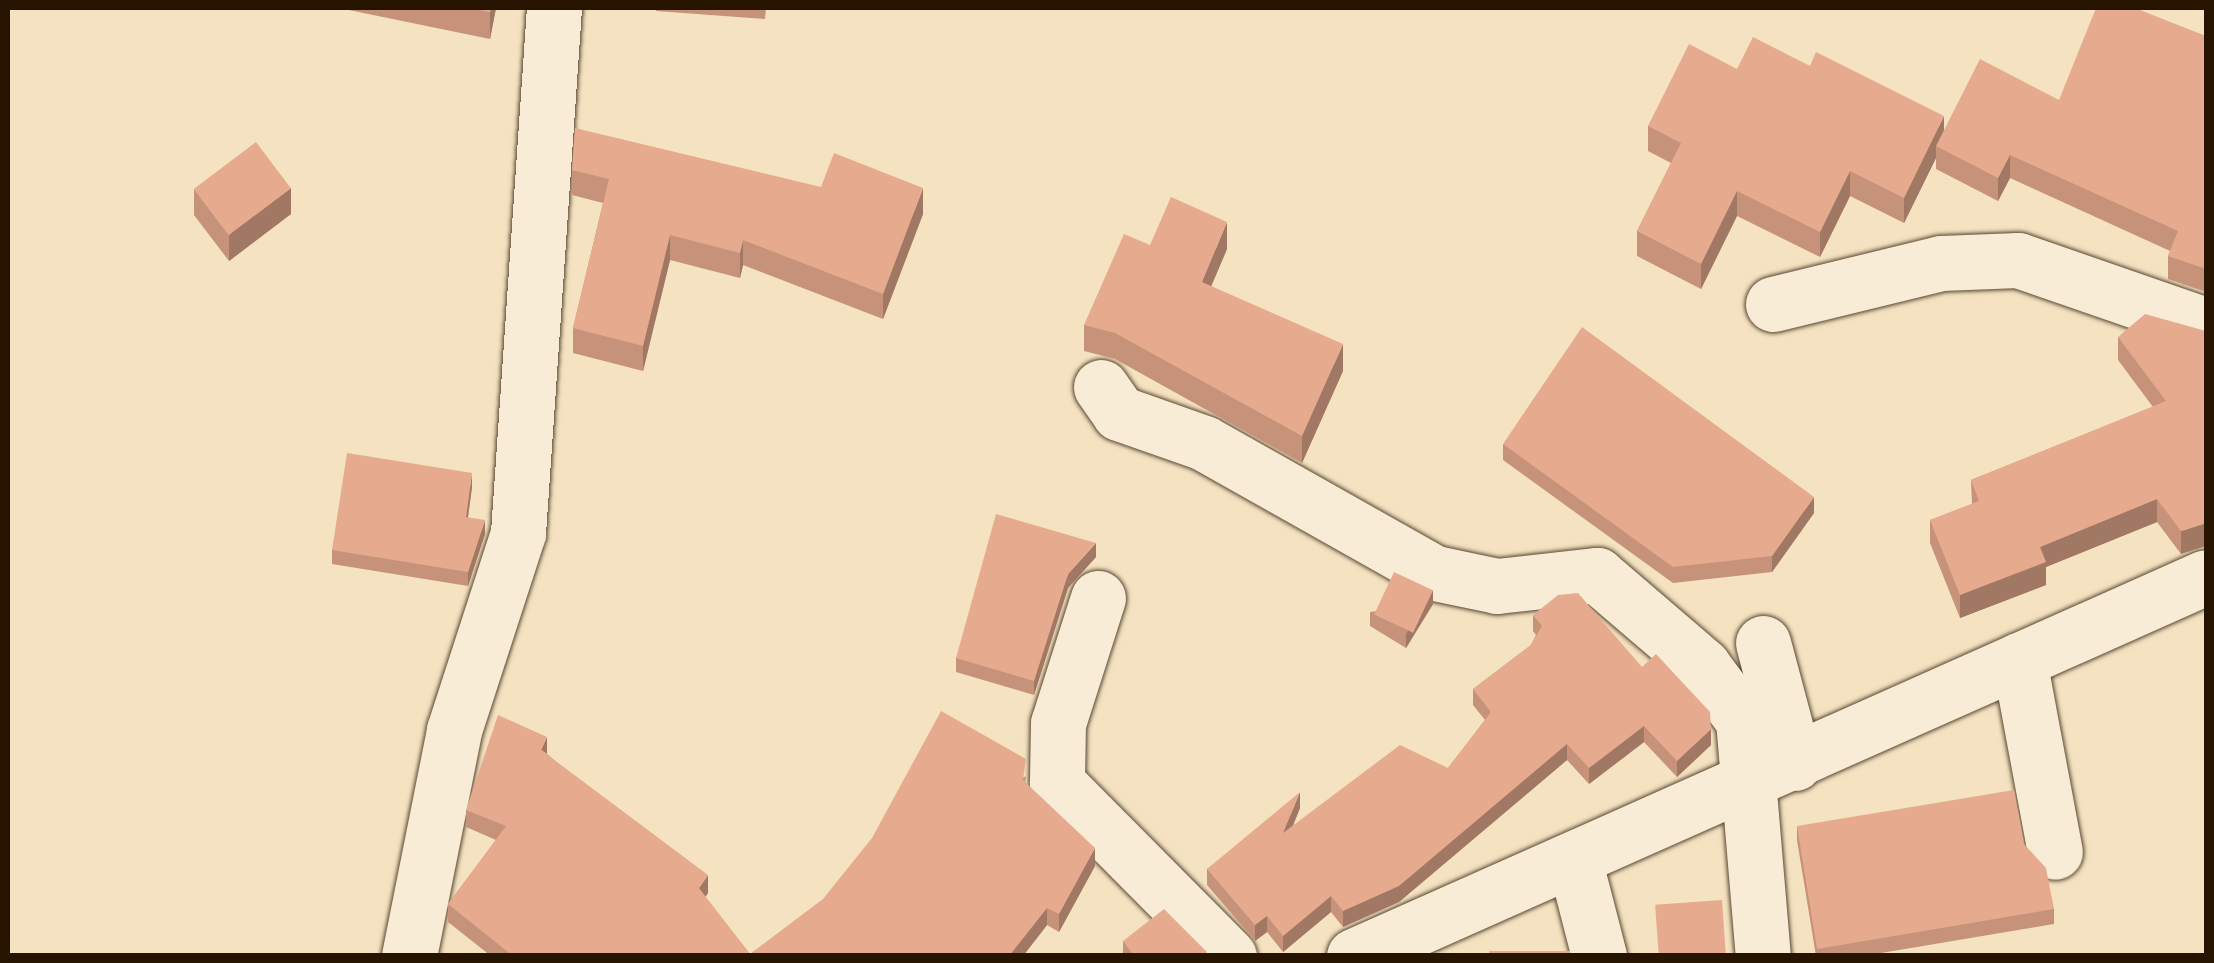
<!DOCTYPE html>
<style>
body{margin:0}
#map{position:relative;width:2214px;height:963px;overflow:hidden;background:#f4e2c1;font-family:"Sorts Mill Goudy",serif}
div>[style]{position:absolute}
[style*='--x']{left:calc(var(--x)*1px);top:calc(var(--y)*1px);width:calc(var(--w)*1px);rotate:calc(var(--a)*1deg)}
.roads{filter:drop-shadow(0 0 2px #5a4730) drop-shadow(0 0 2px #5a4730)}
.minor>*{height:55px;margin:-27.5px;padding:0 27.5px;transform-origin:27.5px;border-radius:27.5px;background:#f8ecd7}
.wall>*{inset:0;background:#c6937a}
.shaded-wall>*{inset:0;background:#a17863}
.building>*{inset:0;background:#e6ab8e;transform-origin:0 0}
span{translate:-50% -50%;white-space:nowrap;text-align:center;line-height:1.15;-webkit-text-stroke:8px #f8ecd7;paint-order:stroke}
.frame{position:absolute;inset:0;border:10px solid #261300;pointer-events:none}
</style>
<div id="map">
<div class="roads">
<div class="minor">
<i style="--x:1773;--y:304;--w:173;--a:-13.7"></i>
<i style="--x:1941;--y:263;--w:77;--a:-2.2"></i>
<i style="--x:2018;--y:260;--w:199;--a:19.1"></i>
<i style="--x:1101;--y:387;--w:32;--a:55"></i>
<i style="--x:1119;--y:413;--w:90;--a:19.4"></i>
<i style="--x:1204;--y:443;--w:265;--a:29.4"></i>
<i style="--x:1435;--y:573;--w:63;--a:11.8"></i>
<i style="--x:1497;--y:586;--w:101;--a:-6.3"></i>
<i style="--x:1597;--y:575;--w:140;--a:40.6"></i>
<i style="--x:1703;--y:666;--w:67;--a:53.5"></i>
<i style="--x:1743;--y:720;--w:237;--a:85.2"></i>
<i style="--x:1098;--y:598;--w:131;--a:107.7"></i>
<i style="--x:1058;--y:723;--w:60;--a:91"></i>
<i style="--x:1057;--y:783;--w:244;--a:45.2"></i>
<i style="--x:1763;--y:643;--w:124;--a:75.1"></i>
<i style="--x:2019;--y:660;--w:195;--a:79.4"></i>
<i style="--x:1575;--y:863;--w:96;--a:75.5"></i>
<i style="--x:409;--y:956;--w:230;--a:-78.7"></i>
<i style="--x:454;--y:730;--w:207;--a:-72"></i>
<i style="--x:518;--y:533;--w:526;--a:-86.08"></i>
<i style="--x:1354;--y:956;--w:932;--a:-23.98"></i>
</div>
</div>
<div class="wall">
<i style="clip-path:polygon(339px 8px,496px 8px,490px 39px)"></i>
<i style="clip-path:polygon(656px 8px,766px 8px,765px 19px,656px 11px)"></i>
<i style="clip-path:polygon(2206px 36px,2206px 292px,2168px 279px,2168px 256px,2170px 251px,2010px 178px,1998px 201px,1936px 169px,1936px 158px,1904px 223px,1850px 196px,1820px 257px,1737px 216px,1701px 289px,1637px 256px,1637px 231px,1671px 163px,1648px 151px,1648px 126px,1737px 69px,1810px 66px,1944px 130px,2059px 100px)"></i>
<i style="clip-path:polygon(572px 170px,923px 214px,883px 319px,743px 265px,740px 278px,670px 260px,643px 371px,573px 353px,573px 328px,603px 203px,572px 195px)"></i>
<i style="clip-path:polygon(194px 189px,291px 214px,229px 261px,194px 215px)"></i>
<i style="clip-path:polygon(1150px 245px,1227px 249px,1211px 286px,1343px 371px,1302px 463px,1115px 359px,1084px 351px,1084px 325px)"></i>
<i style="clip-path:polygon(2206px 331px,2181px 554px,2157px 522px,2046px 567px,2046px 585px,1960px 618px,1930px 543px,1930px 520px,1972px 504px,1971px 480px,2153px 407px,2118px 360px,2118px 337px)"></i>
<i style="clip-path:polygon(1503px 444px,1814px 513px,1772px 572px,1673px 583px,1503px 460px)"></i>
<i style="clip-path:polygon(472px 487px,468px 517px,485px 534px,468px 586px,332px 564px,332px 550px)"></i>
<i style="clip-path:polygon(1096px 557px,1068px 588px,1034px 695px,956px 672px,956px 658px)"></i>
<i style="clip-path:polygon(1433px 604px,1406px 648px,1370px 626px,1370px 612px)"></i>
<i style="clip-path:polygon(1533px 615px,1642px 667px,1711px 745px,1677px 777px,1644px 742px,1589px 784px,1567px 760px,1399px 902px,1343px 927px,1331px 912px,1283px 952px,1267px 932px,1255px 941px,1207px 885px,1207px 869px,1300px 808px,1293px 826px,1448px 768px,1485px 720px,1473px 705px,1473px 689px,1531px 645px,1536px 635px,1533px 631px)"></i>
<i style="clip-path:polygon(547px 754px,708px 893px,705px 897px,750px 954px,1026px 776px,1025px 782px,1095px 866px,1059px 932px,1047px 925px,1023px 956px,491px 956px,448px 922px,448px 904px,496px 840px,466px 827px,466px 810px)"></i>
<i style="clip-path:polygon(1797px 826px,2024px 844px,2054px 909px,2054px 924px,1863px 956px,1816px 956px,1797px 840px)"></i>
<i style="clip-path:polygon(1123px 941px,1207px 956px,1123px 956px)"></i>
</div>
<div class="shaded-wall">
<i style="clip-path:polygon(491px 8px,496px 8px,490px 39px,490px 12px)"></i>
<i style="clip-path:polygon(1944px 116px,1944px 141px,1936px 146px,1936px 158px,1904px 223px,1904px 198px)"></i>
<i style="clip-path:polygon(2010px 155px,2010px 178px,1998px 201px,1998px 178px)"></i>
<i style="clip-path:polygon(1850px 171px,1850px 196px,1820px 257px,1820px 232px)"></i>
<i style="clip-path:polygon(291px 188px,291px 214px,229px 261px,229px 234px)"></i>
<i style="clip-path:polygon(923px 188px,923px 214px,883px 319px,883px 294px)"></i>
<i style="clip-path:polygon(1737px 191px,1737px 216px,1701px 289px,1701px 264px)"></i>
<i style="clip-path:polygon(1227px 222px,1227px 249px,1202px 308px,1202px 282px)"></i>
<i style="clip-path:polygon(670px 235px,670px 260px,643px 371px,643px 346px)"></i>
<i style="clip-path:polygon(743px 240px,743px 265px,740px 278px,740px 253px)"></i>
<i style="clip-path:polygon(1343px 344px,1343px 371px,1302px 463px,1302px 436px)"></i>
<i style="clip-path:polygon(472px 473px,472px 487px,466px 531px,466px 517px)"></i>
<i style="clip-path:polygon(1814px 497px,1814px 513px,1772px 572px,1772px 556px)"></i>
<i style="clip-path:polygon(2157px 499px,2157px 522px,2046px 567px,2046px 585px,1960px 618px,1960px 595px,2040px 547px)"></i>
<i style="clip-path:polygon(485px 520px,485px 534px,468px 586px,468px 572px)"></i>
<i style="clip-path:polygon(2206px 523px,2206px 546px,2181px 554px,2181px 531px)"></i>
<i style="clip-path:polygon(1096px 543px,1096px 557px,1068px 588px,1034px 695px,1034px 681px,1068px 574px)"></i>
<i style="clip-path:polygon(1433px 590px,1433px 604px,1406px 648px,1406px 634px)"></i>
<i style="clip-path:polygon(1644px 726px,1644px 742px,1589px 784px,1589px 768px)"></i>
<i style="clip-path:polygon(1711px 729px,1711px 745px,1677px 777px,1677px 761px)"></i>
<i style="clip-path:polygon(547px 737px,547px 754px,541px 750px)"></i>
<i style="clip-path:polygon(1567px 744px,1567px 760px,1399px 902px,1343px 927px,1343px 911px)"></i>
<i style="clip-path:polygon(1300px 792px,1300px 808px,1283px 849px,1283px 833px)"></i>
<i style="clip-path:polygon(1095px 848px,1095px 866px,1059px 932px,1059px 914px)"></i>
<i style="clip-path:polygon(708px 875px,708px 893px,699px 906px,699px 888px)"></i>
<i style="clip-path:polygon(1331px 896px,1331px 912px,1283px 952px,1283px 936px)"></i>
<i style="clip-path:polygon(1047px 908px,1047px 925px,1023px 956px,1009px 956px)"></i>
<i style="clip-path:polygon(1267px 916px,1267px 932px,1255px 941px,1255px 925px)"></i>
</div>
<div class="building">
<i style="clip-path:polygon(468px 8px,491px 8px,490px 12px)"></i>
<i style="clip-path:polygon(2096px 8px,2135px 8px,2206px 36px,2206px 269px,2168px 256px,2178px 231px,2010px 155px,1998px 178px,1936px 146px,1980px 59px,2059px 100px)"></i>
<i style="clip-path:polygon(1753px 37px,1810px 66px,1816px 52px,1944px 116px,1904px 198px,1850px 171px,1820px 232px,1737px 191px,1701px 264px,1637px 231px,1681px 143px,1648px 126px,1689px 44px,1737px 69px)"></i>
<i style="clip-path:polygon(575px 128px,821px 187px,834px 153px,923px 188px,883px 294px,743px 240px,740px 253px,670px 235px,643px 346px,573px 328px,609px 179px,572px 170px)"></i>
<i style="left:256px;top:142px;width:58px;height:78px;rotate:53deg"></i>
<i style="clip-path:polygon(1171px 197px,1227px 222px,1202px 282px,1343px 344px,1302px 436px,1115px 333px,1084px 325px,1124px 234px,1150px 245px)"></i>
<i style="clip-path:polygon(2145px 314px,2206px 331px,2206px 523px,2181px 531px,2157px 499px,2040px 547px,2046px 562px,1960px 595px,1930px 520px,1979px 501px,1971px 480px,2166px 401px,2118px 337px)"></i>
<i style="clip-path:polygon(1582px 327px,1814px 497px,1772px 556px,1673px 567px,1503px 444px)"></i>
<i style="clip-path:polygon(347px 453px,472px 473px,466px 517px,485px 520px,468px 572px,332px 550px)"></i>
<i style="clip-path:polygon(996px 514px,1096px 543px,1068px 574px,1034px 681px,956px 658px)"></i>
<i style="left:1394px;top:572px;width:43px;height:47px;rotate:25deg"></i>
<i style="clip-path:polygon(1578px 593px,1642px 667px,1656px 654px,1710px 712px,1711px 729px,1677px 761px,1644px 726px,1589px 768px,1567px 744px,1399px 886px,1343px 911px,1331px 896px,1283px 936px,1267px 916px,1255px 925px,1207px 869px,1300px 792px,1283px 833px,1400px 745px,1448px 768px,1491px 712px,1473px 689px,1531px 645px,1542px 626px,1533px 615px,1558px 595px)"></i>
<i style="clip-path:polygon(941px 711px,1026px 759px,1023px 780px,1095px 848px,1059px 914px,1047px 908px,1009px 956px,513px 956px,448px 904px,506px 826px,466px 810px,498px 715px,547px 737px,541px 750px,708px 875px,699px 888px,750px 954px,823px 899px,872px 838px)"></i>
<i style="clip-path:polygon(2014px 790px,2024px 844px,2046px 868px,2054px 909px,1817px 949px,1797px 826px)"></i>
<i style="left:1722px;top:900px;width:56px;height:67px;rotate:86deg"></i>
<i style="clip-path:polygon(1164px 909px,1207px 952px,1202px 956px,1134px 956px,1123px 941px)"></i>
<i style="left:1489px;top:951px;width:81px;height:5px"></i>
</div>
<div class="frame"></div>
</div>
